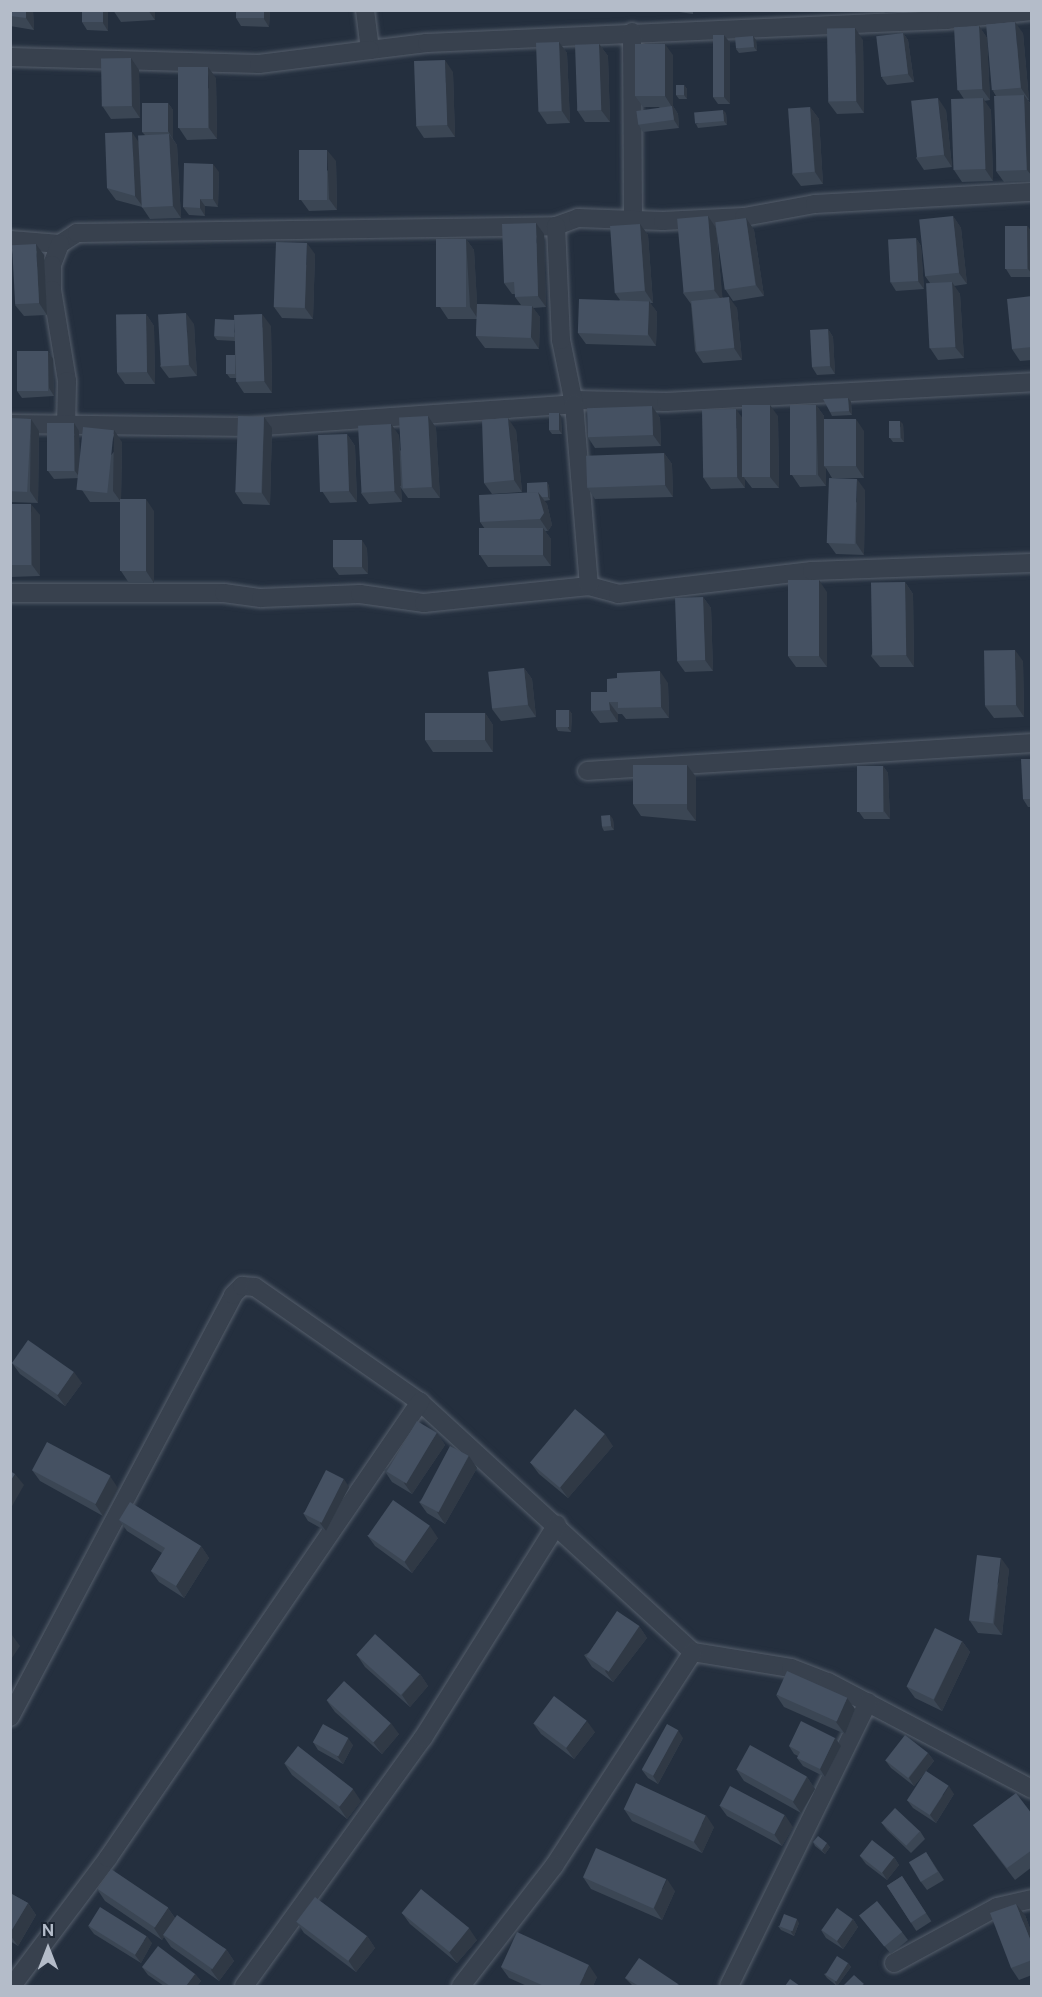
<!DOCTYPE html>
<style>
body{margin:0}
#map{position:relative;width:1042px;height:1997px;overflow:hidden;background:#242f3e;font-family:"Public Sans",sans-serif}
div>[style]{position:absolute}
[style*='--x']{left:calc(var(--x)*1px);top:calc(var(--y)*1px);width:calc(var(--w)*1px);rotate:calc(var(--a)*1deg)}
.roads{filter:drop-shadow(0 0 2px #565f6c) drop-shadow(0 0 2px #565f6c)}
.street>*{height:18px;margin:-9px;padding:0 9px;transform-origin:9px;border-radius:9px;background:#38414e}
.wall>*{inset:0;background:#3b4654;transform-origin:0 0}
.shaded-wall>*{inset:0;background:#303945}
.building>*{inset:0;background:#455162;transform-origin:0 0}
span{translate:-50% -50%;white-space:nowrap;text-align:center;line-height:1.15;-webkit-text-stroke:4.5px #1d2633;paint-order:stroke}
.frame{position:absolute;inset:0;border:12px solid #b4bcc9;pointer-events:none}
.north{position:absolute;left:18px;top:1919px;width:60px;height:60px;-webkit-text-stroke:4px #1d2633;paint-order:stroke;rotate:0deg;font-size:16px;font-weight:700;line-height:24px;text-align:center;color:#b4bcc9}
.north::after{content:'';display:block;margin:auto;width:21px;height:27px;background:#b4bcc9;clip-path:polygon(50% 0,100% 100%,50% 72%,0 100%)}
</style>
<div id="map">
<div class="roads">
<div class="street">
<i style="--x:365;--y:10;--w:40;--a:82.9"></i>
<i style="--x:370;--y:50;--w:57;--a:-7"></i>
<i style="--x:427;--y:43;--w:520;--a:-2.54"></i>
<i style="--x:946;--y:20;--w:86;--a:-6"></i>
<i style="--x:632;--y:32;--w:185;--a:89.7"></i>
<i style="--x:10;--y:57;--w:249;--a:1.6"></i>
<i style="--x:259;--y:64;--w:112;--a:-7.2"></i>
<i style="--x:10;--y:240;--w:50;--a:4.6"></i>
<i style="--x:60;--y:244;--w:20;--a:-33"></i>
<i style="--x:77;--y:233;--w:479;--a:-0.8"></i>
<i style="--x:556;--y:226;--w:23;--a:-20"></i>
<i style="--x:578;--y:218;--w:85;--a:2"></i>
<i style="--x:663;--y:221;--w:81;--a:-2.8"></i>
<i style="--x:744;--y:217;--w:72;--a:-10.4"></i>
<i style="--x:815;--y:204;--w:217;--a:-3.2"></i>
<i style="--x:60;--y:244;--w:22;--a:111"></i>
<i style="--x:52;--y:265;--w:25;--a:90"></i>
<i style="--x:52;--y:290;--w:92;--a:80.6"></i>
<i style="--x:67;--y:381;--w:46;--a:91.2"></i>
<i style="--x:575;--y:400;--w:91;--a:1.3"></i>
<i style="--x:666;--y:402;--w:367;--a:-3.1"></i>
<i style="--x:10;--y:424;--w:239;--a:0.7"></i>
<i style="--x:249;--y:427;--w:326;--a:-4"></i>
<i style="--x:574;--y:404;--w:65;--a:-101.5"></i>
<i style="--x:561;--y:340;--w:114;--a:-92.5"></i>
<i style="--x:589;--y:586;--w:30;--a:15"></i>
<i style="--x:618;--y:594;--w:195;--a:-6.8"></i>
<i style="--x:812;--y:571;--w:220;--a:-2.1"></i>
<i style="--x:10;--y:593;--w:214;--a:0"></i>
<i style="--x:224;--y:593;--w:37;--a:8"></i>
<i style="--x:261;--y:598;--w:99;--a:-2.3"></i>
<i style="--x:360;--y:594;--w:65;--a:8"></i>
<i style="--x:424;--y:603;--w:166;--a:-5.9"></i>
<i style="--x:589;--y:586;--w:183;--a:-94.7"></i>
<i style="--x:587;--y:771;--w:446;--a:-3.6"></i>
<i style="--x:693;--y:1652;--w:99;--a:9.3"></i>
<i style="--x:791;--y:1668;--w:40;--a:21"></i>
<i style="--x:828;--y:1682;--w:230;--a:27.7"></i>
<i style="--x:10;--y:1717;--w:477;--a:-62.1"></i>
<i style="--x:233;--y:1295;--w:13;--a:-45"></i>
<i style="--x:242;--y:1286;--w:13;--a:4"></i>
<i style="--x:255;--y:1287;--w:201;--a:34.9"></i>
<i style="--x:420;--y:1402;--w:370;--a:42.5"></i>
<i style="--x:693;--y:1652;--w:255;--a:123"></i>
<i style="--x:554;--y:1866;--w:152;--a:127.8"></i>
<i style="--x:894;--y:1963;--w:117;--a:-28.5"></i>
<i style="--x:997;--y:1907;--w:36;--a:-13"></i>
<i style="--x:12;--y:1986;--w:160;--a:-53.1"></i>
<i style="--x:108;--y:1858;--w:553;--a:-55.62"></i>
<i style="--x:244;--y:1986;--w:306;--a:-54.2"></i>
<i style="--x:423;--y:1738;--w:252;--a:-57.9"></i>
<i style="--x:729;--y:1986;--w:316;--a:-63.9"></i>
</div>
</div>
<div class="wall">
<i style="clip-path:polygon(10px 10px,33px 10px,34px 30px,10px 26px)"></i>
<i style="clip-path:polygon(108px 10px,108px 31px,87px 30px,82px 22px)"></i>
<i style="clip-path:polygon(113px 10px,155px 10px,155px 20px,121px 22px)"></i>
<i style="clip-path:polygon(270px 10px,269px 27px,241px 26px,236px 18px)"></i>
<i style="clip-path:polygon(666px 10px,693px 10px,693px 14px)"></i>
<i style="clip-path:polygon(883px 10px,902px 10px,902px 12px,885px 13px)"></i>
<i style="clip-path:polygon(979px 26px,987px 38px,990px 100px,984px 101px,991px 110px,993px 181px,962px 182px,954px 170px,964px 99px,958px 90px)"></i>
<i style="clip-path:polygon(903px 33px,908px 40px,914px 82px,887px 85px,882px 78px)"></i>
<i style="clip-path:polygon(1023px 33px,1029px 100px,1028px 100px,1032px 106px,1032px 181px,1004px 182px,996px 171px,996px 96px,993px 91px)"></i>
<i style="clip-path:polygon(724px 35px,730px 43px,730px 104px,718px 104px,713px 97px)"></i>
<i style="clip-path:polygon(756px 40px,757px 51px,739px 53px,736px 49px)"></i>
<i style="clip-path:polygon(863px 40px,864px 113px,837px 114px,828px 102px)"></i>
<i style="clip-path:polygon(559px 42px,567px 53px,570px 123px,547px 124px,539px 112px)"></i>
<i style="clip-path:polygon(599px 44px,608px 56px,610px 122px,585px 122px,577px 110px)"></i>
<i style="clip-path:polygon(673px 55px,673px 106px,678px 114px,679px 128px,643px 132px,638px 124px,660px 107px,643px 107px,635px 96px)"></i>
<i style="clip-path:polygon(131px 58px,139px 70px,140px 118px,111px 119px,103px 107px)"></i>
<i style="clip-path:polygon(453px 72px,455px 137px,424px 138px,416px 126px)"></i>
<i style="clip-path:polygon(216px 78px,217px 139px,187px 140px,179px 128px)"></i>
<i style="clip-path:polygon(684px 85px,687px 89px,687px 99px,679px 99px,676px 95px)"></i>
<i style="clip-path:polygon(168px 103px,173px 110px,173px 139px,177px 145px,181px 218px,150px 219px,142px 207px,116px 200px,107px 188px,145px 135px,142px 132px)"></i>
<i style="clip-path:polygon(810px 107px,819px 119px,823px 184px,801px 186px,792px 174px)"></i>
<i style="clip-path:polygon(946px 110px,952px 167px,924px 170px,916px 158px)"></i>
<i style="clip-path:polygon(726px 113px,727px 125px,698px 128px,696px 124px)"></i>
<i style="clip-path:polygon(336px 161px,337px 210px,309px 211px,301px 200px)"></i>
<i style="clip-path:polygon(219px 172px,218px 207px,205px 206px,205px 216px,189px 215px,183px 207px)"></i>
<i style="clip-path:polygon(953px 216px,961px 228px,967px 284px,954px 286px,960px 294px,964px 358px,938px 360px,930px 348px,930px 283px,925px 276px)"></i>
<i style="clip-path:polygon(746px 218px,754px 230px,764px 296px,733px 301px,725px 289px,717px 231px,722px 297px,737px 308px,742px 360px,703px 363px,695px 351px,691px 304px,683px 293px,716px 227px)"></i>
<i style="clip-path:polygon(640px 224px,648px 235px,653px 303px,650px 303px,657px 312px,656px 346px,586px 344px,578px 333px,620px 300px,615px 293px)"></i>
<i style="clip-path:polygon(1027px 226px,1032px 232px,1032px 277px,1011px 277px,1006px 269px)"></i>
<i style="clip-path:polygon(544px 234px,546px 307px,533px 308px,540px 317px,539px 349px,485px 348px,476px 336px,477px 319px,448px 319px,440px 307px,466px 239px,474px 250px,477px 304px,521px 305px,515px 297px,515px 294px,512px 294px,504px 283px)"></i>
<i style="clip-path:polygon(916px 238px,921px 246px,924px 289px,896px 291px,891px 283px)"></i>
<i style="clip-path:polygon(315px 254px,313px 319px,282px 318px,274px 307px)"></i>
<i style="clip-path:polygon(44px 255px,47px 315px,24px 316px,15px 305px)"></i>
<i style="clip-path:polygon(1032px 296px,1032px 360px,1020px 361px,1012px 349px)"></i>
<i style="clip-path:polygon(146px 314px,154px 326px,155px 384px,125px 384px,117px 373px)"></i>
<i style="clip-path:polygon(194px 324px,197px 376px,169px 378px,160px 366px)"></i>
<i style="clip-path:polygon(271px 326px,272px 393px,244px 393px,236px 381px,236px 378px,230px 378px,227px 374px,235px 355px,235px 341px,217px 340px,214px 336px)"></i>
<i style="clip-path:polygon(828px 329px,833px 337px,835px 374px,817px 375px,812px 367px)"></i>
<i style="clip-path:polygon(48px 351px,53px 359px,54px 396px,22px 398px,17px 391px)"></i>
<i style="clip-path:polygon(848px 398px,851px 402px,852px 415px,832px 416px,830px 412px)"></i>
<i style="clip-path:polygon(816px 405px,824px 416px,824px 419px,864px 431px,864px 478px,832px 478px,826px 468px,826px 486px,800px 487px,792px 475px)"></i>
<i style="clip-path:polygon(652px 406px,660px 418px,661px 446px,595px 448px,587px 436px)"></i>
<i style="clip-path:polygon(428px 416px,436px 428px,440px 498px,408px 498px,401px 488px,402px 502px,369px 504px,361px 493px,399px 435px,400px 451px)"></i>
<i style="clip-path:polygon(561px 416px,562px 434px,552px 434px,549px 430px)"></i>
<i style="clip-path:polygon(778px 416px,779px 488px,752px 488px,745px 479px,745px 488px,711px 489px,703px 477px,743px 419px)"></i>
<i style="clip-path:polygon(264px 417px,272px 428px,270px 505px,243px 504px,235px 492px)"></i>
<i style="clip-path:polygon(10px 418px,31px 419px,39px 431px,38px 503px,10px 502px)"></i>
<i style="clip-path:polygon(903px 424px,904px 442px,893px 442px,890px 438px)"></i>
<i style="clip-path:polygon(516px 430px,522px 492px,492px 494px,484px 483px)"></i>
<i style="clip-path:polygon(79px 431px,80px 478px,54px 479px,48px 471px)"></i>
<i style="clip-path:polygon(347px 434px,355px 446px,357px 502px,330px 503px,322px 491px)"></i>
<i style="clip-path:polygon(122px 442px,121px 500px,154px 511px,154px 583px,129px 583px,121px 571px,120px 502px,90px 502px,82px 490px)"></i>
<i style="clip-path:polygon(664px 453px,672px 464px,673px 497px,595px 499px,587px 487px)"></i>
<i style="clip-path:polygon(547px 482px,549px 486px,550px 500px,544px 501px,547px 504px,552px 525px,548px 531px,545px 531px,551px 539px,551px 566px,488px 567px,480px 555px,485px 529px,480px 522px,527px 493px)"></i>
<i style="clip-path:polygon(865px 490px,864px 555px,836px 554px,828px 543px)"></i>
<i style="clip-path:polygon(10px 504px,40px 515px,40px 576px,11px 577px)"></i>
<i style="clip-path:polygon(367px 548px,368px 574px,339px 575px,333px 567px)"></i>
<i style="clip-path:polygon(905px 582px,913px 594px,914px 667px,880px 667px,871px 656px)"></i>
<i style="clip-path:polygon(827px 592px,827px 667px,796px 667px,788px 656px)"></i>
<i style="clip-path:polygon(703px 597px,711px 608px,713px 671px,685px 672px,677px 661px)"></i>
<i style="clip-path:polygon(1023px 661px,1024px 717px,994px 718px,985px 706px)"></i>
<i style="clip-path:polygon(524px 668px,532px 679px,536px 717px,501px 721px,492px 709px)"></i>
<i style="clip-path:polygon(668px 683px,669px 718px,626px 719px,622px 714px,618px 714px,618px 722px,600px 723px,591px 711px,607px 692px)"></i>
<i style="clip-path:polygon(569px 710px,572px 714px,571px 732px,558px 731px,556px 727px)"></i>
<i style="clip-path:polygon(485px 713px,493px 725px,493px 752px,433px 752px,425px 740px)"></i>
<i style="clip-path:polygon(1032px 759px,1032px 807px,1028px 807px,1023px 799px)"></i>
<i style="clip-path:polygon(687px 765px,696px 777px,696px 821px,641px 816px,633px 804px)"></i>
<i style="clip-path:polygon(883px 766px,888px 773px,890px 819px,864px 819px,859px 812px)"></i>
<i style="clip-path:polygon(613px 819px,614px 830px,604px 831px,602px 827px)"></i>
<i style="clip-path:polygon(12px 1363px,82px 1383px,65px 1406px,20px 1374px)"></i>
<i style="clip-path:polygon(437px 1433px,445px 1445px,412px 1494px,392px 1482px,384px 1470px)"></i>
<i style="clip-path:polygon(613px 1446px,568px 1498px,539px 1474px,530px 1462px)"></i>
<i style="clip-path:polygon(469px 1456px,477px 1468px,445px 1524px,427px 1513px,419px 1502px)"></i>
<i style="clip-path:polygon(32px 1470px,118px 1488px,103px 1516px,40px 1481px)"></i>
<i style="clip-path:polygon(349px 1487px,326px 1531px,308px 1521px,303px 1513px)"></i>
<i style="clip-path:polygon(119px 1520px,201px 1546px,209px 1558px,184px 1598px,159px 1582px,151px 1571px,162px 1553px,127px 1531px)"></i>
<i style="clip-path:polygon(367px 1535px,438px 1538px,412px 1573px,375px 1546px)"></i>
<i style="clip-path:polygon(1009px 1569px,1002px 1635px,978px 1633px,970px 1621px)"></i>
<i style="clip-path:polygon(639px 1626px,647px 1638px,613px 1682px,592px 1667px,584px 1655px)"></i>
<i style="clip-path:polygon(962px 1641px,970px 1652px,942px 1711px,915px 1698px,907px 1687px)"></i>
<i style="clip-path:polygon(357px 1655px,420px 1674px,428px 1686px,410px 1707px,365px 1667px)"></i>
<i style="clip-path:polygon(776px 1695px,855px 1709px,845px 1734px,784px 1707px)"></i>
<i style="clip-path:polygon(327px 1701px,399px 1734px,382px 1754px,335px 1712px)"></i>
<i style="clip-path:polygon(533px 1723px,595px 1732px,574px 1759px,541px 1734px)"></i>
<i style="clip-path:polygon(683px 1738px,658px 1784px,648px 1778px,642px 1770px)"></i>
<i style="clip-path:polygon(835px 1738px,841px 1746px,825px 1777px,803px 1766px,797px 1758px,798px 1756px,794px 1754px,789px 1746px)"></i>
<i style="clip-path:polygon(313px 1742px,353px 1745px,343px 1764px,318px 1750px)"></i>
<i style="clip-path:polygon(928px 1753px,934px 1761px,914px 1786px,891px 1768px,885px 1760px)"></i>
<i style="clip-path:polygon(284px 1763px,361px 1801px,347px 1819px,292px 1775px)"></i>
<i style="clip-path:polygon(736px 1769px,807px 1777px,815px 1789px,801px 1813px,744px 1781px)"></i>
<i style="clip-path:polygon(954px 1794px,936px 1823px,913px 1808px,907px 1800px)"></i>
<i style="clip-path:polygon(719px 1805px,793px 1827px,782px 1846px,727px 1816px)"></i>
<i style="clip-path:polygon(624px 1809px,714px 1827px,702px 1853px,632px 1821px)"></i>
<i style="clip-path:polygon(1032px 1814px,1032px 1867px,1015px 1880px,973px 1825px)"></i>
<i style="clip-path:polygon(881px 1822px,920px 1831px,925px 1839px,911px 1853px,887px 1830px)"></i>
<i style="clip-path:polygon(813px 1842px,830px 1847px,825px 1854px,815px 1846px)"></i>
<i style="clip-path:polygon(926px 1852px,944px 1880px,927px 1890px,921px 1882px)"></i>
<i style="clip-path:polygon(860px 1856px,894px 1857px,899px 1865px,887px 1880px,866px 1864px)"></i>
<i style="left:902px;top:1876px;width:54px;height:18px;rotate:57deg"></i>
<i style="clip-path:polygon(583px 1877px,675px 1891px,662px 1920px,591px 1889px)"></i>
<i style="clip-path:polygon(97px 1889px,168px 1908px,175px 1918px,226px 1949px,234px 1961px,219px 1981px,171px 1947px,164px 1937px,162px 1940px,105px 1901px)"></i>
<i style="clip-path:polygon(10px 1893px,28px 1903px,36px 1915px,18px 1946px,10px 1941px)"></i>
<i style="clip-path:polygon(402px 1913px,477px 1940px,457px 1963px,410px 1924px)"></i>
<i style="clip-path:polygon(859px 1915px,902px 1932px,908px 1940px,891px 1954px)"></i>
<i style="clip-path:polygon(1025px 1915px,1032px 1934px,1032px 1975px,1019px 1980px,1011px 1968px)"></i>
<i style="clip-path:polygon(853px 1919px,858px 1927px,843px 1949px,826px 1938px,821px 1930px)"></i>
<i style="clip-path:polygon(296px 1921px,367px 1936px,375px 1948px,356px 1972px,304px 1933px)"></i>
<i style="clip-path:polygon(799px 1923px,794px 1936px,781px 1930px,778px 1926px)"></i>
<i style="clip-path:polygon(88px 1926px,152px 1943px,141px 1963px,94px 1934px)"></i>
<i style="clip-path:polygon(848px 1963px,851px 1967px,837px 1986px,827px 1978px,824px 1974px)"></i>
<i style="clip-path:polygon(142px 1967px,195px 1974px,201px 1981px,197px 1986px,164px 1986px,148px 1975px)"></i>
<i style="clip-path:polygon(501px 1967px,597px 1977px,593px 1986px,527px 1986px,509px 1978px)"></i>
<i style="clip-path:polygon(625px 1978px,678px 1984px,680px 1986px,633px 1986px)"></i>
</div>
<div class="shaded-wall">
<i style="clip-path:polygon(26px 10px,33px 10px,34px 30px,26px 18px)"></i>
<i style="clip-path:polygon(103px 10px,108px 10px,108px 31px,103px 23px)"></i>
<i style="clip-path:polygon(148px 10px,155px 10px,155px 20px)"></i>
<i style="clip-path:polygon(264px 10px,270px 10px,269px 27px,264px 19px)"></i>
<i style="clip-path:polygon(1015px 22px,1023px 33px,1029px 100px,1021px 88px)"></i>
<i style="clip-path:polygon(979px 26px,987px 38px,990px 100px,982px 89px)"></i>
<i style="clip-path:polygon(855px 28px,863px 40px,864px 113px,856px 101px)"></i>
<i style="clip-path:polygon(903px 33px,908px 40px,914px 82px,908px 74px)"></i>
<i style="clip-path:polygon(724px 35px,730px 43px,730px 104px,724px 97px)"></i>
<i style="clip-path:polygon(753px 36px,756px 40px,757px 51px,754px 47px)"></i>
<i style="clip-path:polygon(559px 42px,567px 53px,570px 123px,562px 111px)"></i>
<i style="clip-path:polygon(599px 44px,608px 56px,610px 122px,601px 110px)"></i>
<i style="clip-path:polygon(665px 44px,673px 55px,673px 106px,678px 114px,679px 128px,674px 120px,672px 107px,665px 96px)"></i>
<i style="clip-path:polygon(131px 58px,139px 70px,140px 118px,132px 106px)"></i>
<i style="clip-path:polygon(445px 60px,453px 72px,455px 137px,447px 125px)"></i>
<i style="clip-path:polygon(208px 67px,216px 78px,217px 139px,209px 128px)"></i>
<i style="clip-path:polygon(684px 85px,687px 89px,687px 99px,684px 95px)"></i>
<i style="clip-path:polygon(1024px 95px,1032px 106px,1032px 176px,1027px 170px)"></i>
<i style="clip-path:polygon(938px 98px,946px 110px,952px 167px,944px 155px)"></i>
<i style="clip-path:polygon(983px 98px,991px 110px,993px 181px,985px 169px)"></i>
<i style="clip-path:polygon(168px 103px,173px 110px,173px 139px,168px 131px)"></i>
<i style="clip-path:polygon(810px 107px,819px 119px,823px 184px,815px 172px)"></i>
<i style="clip-path:polygon(723px 110px,726px 113px,727px 125px,724px 121px)"></i>
<i style="clip-path:polygon(132px 132px,140px 144px,143px 207px,135px 196px)"></i>
<i style="clip-path:polygon(169px 134px,177px 145px,181px 218px,173px 206px)"></i>
<i style="clip-path:polygon(327px 150px,336px 161px,337px 210px,329px 199px)"></i>
<i style="clip-path:polygon(213px 164px,219px 172px,218px 207px,213px 199px)"></i>
<i style="clip-path:polygon(200px 199px,205px 206px,205px 216px,200px 208px)"></i>
<i style="clip-path:polygon(708px 216px,716px 228px,723px 302px,714px 290px)"></i>
<i style="clip-path:polygon(953px 216px,961px 228px,967px 284px,959px 273px)"></i>
<i style="clip-path:polygon(746px 218px,754px 230px,764px 296px,756px 285px)"></i>
<i style="clip-path:polygon(536px 223px,544px 234px,546px 307px,538px 296px)"></i>
<i style="clip-path:polygon(640px 224px,648px 235px,653px 303px,645px 291px)"></i>
<i style="clip-path:polygon(1027px 226px,1032px 232px,1032px 274px,1028px 269px)"></i>
<i style="clip-path:polygon(916px 238px,921px 246px,924px 289px,918px 281px)"></i>
<i style="clip-path:polygon(466px 239px,474px 250px,478px 319px,470px 307px)"></i>
<i style="clip-path:polygon(307px 243px,315px 254px,313px 319px,305px 308px)"></i>
<i style="clip-path:polygon(36px 244px,44px 255px,47px 315px,39px 303px)"></i>
<i style="clip-path:polygon(952px 282px,960px 294px,964px 358px,955px 347px)"></i>
<i style="clip-path:polygon(729px 297px,737px 308px,742px 360px,734px 348px)"></i>
<i style="clip-path:polygon(649px 301px,657px 312px,656px 346px,648px 334px)"></i>
<i style="clip-path:polygon(532px 306px,540px 317px,539px 349px,531px 337px)"></i>
<i style="clip-path:polygon(186px 313px,194px 324px,197px 376px,189px 365px)"></i>
<i style="clip-path:polygon(146px 314px,154px 326px,155px 384px,147px 372px)"></i>
<i style="clip-path:polygon(262px 314px,271px 326px,272px 393px,264px 381px)"></i>
<i style="clip-path:polygon(828px 329px,833px 337px,835px 374px,830px 366px)"></i>
<i style="clip-path:polygon(48px 351px,53px 359px,54px 396px,49px 388px)"></i>
<i style="clip-path:polygon(848px 398px,851px 402px,852px 415px,849px 411px)"></i>
<i style="clip-path:polygon(770px 405px,778px 416px,779px 488px,770px 477px)"></i>
<i style="clip-path:polygon(816px 405px,824px 416px,825px 466px,824px 466px,826px 468px,826px 486px,818px 475px)"></i>
<i style="clip-path:polygon(652px 406px,660px 418px,661px 446px,653px 435px)"></i>
<i style="clip-path:polygon(736px 409px,744px 420px,744px 477px,745px 479px,745px 488px,737px 477px)"></i>
<i style="clip-path:polygon(559px 413px,561px 416px,562px 434px,559px 430px)"></i>
<i style="clip-path:polygon(428px 416px,436px 428px,440px 498px,432px 487px)"></i>
<i style="clip-path:polygon(264px 417px,272px 428px,270px 505px,262px 493px)"></i>
<i style="clip-path:polygon(508px 418px,516px 430px,522px 492px,514px 480px)"></i>
<i style="clip-path:polygon(31px 419px,39px 431px,38px 503px,30px 491px)"></i>
<i style="clip-path:polygon(856px 419px,864px 431px,864px 478px,856px 466px)"></i>
<i style="clip-path:polygon(900px 421px,903px 424px,904px 442px,901px 438px)"></i>
<i style="clip-path:polygon(74px 423px,79px 431px,80px 478px,75px 471px)"></i>
<i style="clip-path:polygon(391px 424px,399px 435px,401px 486px,400px 486px,401px 488px,402px 502px,394px 491px)"></i>
<i style="clip-path:polygon(114px 430px,122px 442px,121px 502px,113px 491px)"></i>
<i style="clip-path:polygon(347px 434px,355px 446px,357px 502px,349px 491px)"></i>
<i style="clip-path:polygon(664px 453px,672px 464px,673px 497px,665px 485px)"></i>
<i style="clip-path:polygon(857px 479px,865px 490px,864px 555px,856px 543px)"></i>
<i style="clip-path:polygon(547px 482px,549px 486px,550px 500px,548px 497px)"></i>
<i style="clip-path:polygon(538px 492px,547px 504px,552px 525px,548px 531px,540px 519px)"></i>
<i style="clip-path:polygon(146px 499px,154px 511px,154px 583px,146px 571px)"></i>
<i style="clip-path:polygon(31px 504px,40px 515px,40px 576px,32px 565px)"></i>
<i style="clip-path:polygon(543px 528px,551px 539px,551px 566px,543px 555px)"></i>
<i style="clip-path:polygon(362px 540px,367px 548px,368px 574px,362px 567px)"></i>
<i style="clip-path:polygon(819px 580px,827px 592px,827px 667px,819px 656px)"></i>
<i style="clip-path:polygon(905px 582px,913px 594px,914px 667px,906px 655px)"></i>
<i style="clip-path:polygon(703px 597px,711px 608px,713px 671px,705px 660px)"></i>
<i style="clip-path:polygon(1015px 650px,1023px 661px,1024px 717px,1016px 705px)"></i>
<i style="clip-path:polygon(524px 668px,532px 679px,536px 717px,528px 705px)"></i>
<i style="clip-path:polygon(660px 671px,668px 683px,669px 718px,661px 707px)"></i>
<i style="clip-path:polygon(609px 702px,618px 714px,618px 722px,610px 710px)"></i>
<i style="clip-path:polygon(569px 710px,572px 714px,571px 732px,568px 728px)"></i>
<i style="clip-path:polygon(485px 713px,493px 725px,493px 752px,485px 740px)"></i>
<i style="clip-path:polygon(687px 765px,696px 777px,696px 821px,687px 809px)"></i>
<i style="clip-path:polygon(883px 766px,888px 773px,890px 819px,884px 811px)"></i>
<i style="clip-path:polygon(610px 815px,613px 819px,614px 830px,611px 826px)"></i>
<i style="clip-path:polygon(74px 1372px,82px 1383px,65px 1406px,57px 1395px)"></i>
<i style="clip-path:polygon(437px 1433px,445px 1445px,412px 1494px,404px 1483px)"></i>
<i style="clip-path:polygon(605px 1434px,613px 1446px,568px 1498px,560px 1487px)"></i>
<i style="clip-path:polygon(469px 1456px,477px 1468px,445px 1524px,437px 1512px)"></i>
<i style="clip-path:polygon(15px 1474px,24px 1485px,11px 1508px,10px 1482px)"></i>
<i style="clip-path:polygon(110px 1476px,118px 1488px,103px 1516px,95px 1504px)"></i>
<i style="clip-path:polygon(344px 1479px,349px 1487px,326px 1531px,320px 1523px)"></i>
<i style="clip-path:polygon(430px 1526px,438px 1538px,412px 1573px,404px 1561px)"></i>
<i style="clip-path:polygon(201px 1546px,209px 1558px,184px 1598px,176px 1586px)"></i>
<i style="clip-path:polygon(1001px 1558px,1009px 1569px,1002px 1635px,994px 1624px)"></i>
<i style="clip-path:polygon(639px 1626px,647px 1638px,613px 1682px,605px 1671px)"></i>
<i style="clip-path:polygon(12px 1635px,20px 1646px,10px 1661px,10px 1637px)"></i>
<i style="clip-path:polygon(962px 1641px,970px 1652px,942px 1711px,934px 1700px)"></i>
<i style="clip-path:polygon(420px 1674px,428px 1686px,410px 1707px,402px 1695px)"></i>
<i style="clip-path:polygon(847px 1698px,855px 1709px,845px 1734px,836px 1722px)"></i>
<i style="clip-path:polygon(587px 1721px,595px 1732px,574px 1759px,566px 1748px)"></i>
<i style="clip-path:polygon(391px 1723px,399px 1734px,382px 1754px,373px 1742px)"></i>
<i style="clip-path:polygon(678px 1730px,683px 1738px,658px 1784px,653px 1776px)"></i>
<i style="clip-path:polygon(348px 1738px,353px 1745px,343px 1764px,337px 1756px)"></i>
<i style="clip-path:polygon(835px 1738px,841px 1746px,825px 1777px,820px 1769px)"></i>
<i style="clip-path:polygon(928px 1753px,934px 1761px,914px 1786px,909px 1778px)"></i>
<i style="clip-path:polygon(807px 1777px,815px 1789px,801px 1813px,793px 1802px)"></i>
<i style="clip-path:polygon(949px 1786px,954px 1794px,936px 1823px,930px 1815px)"></i>
<i style="clip-path:polygon(353px 1789px,361px 1801px,347px 1819px,339px 1807px)"></i>
<i style="clip-path:polygon(706px 1815px,714px 1827px,702px 1853px,694px 1842px)"></i>
<i style="clip-path:polygon(785px 1815px,793px 1827px,782px 1846px,774px 1834px)"></i>
<i style="clip-path:polygon(827px 1843px,830px 1847px,825px 1854px,822px 1850px)"></i>
<i style="clip-path:polygon(894px 1857px,899px 1865px,887px 1880px,882px 1872px)"></i>
<i style="clip-path:polygon(667px 1879px,675px 1891px,662px 1920px,654px 1908px)"></i>
<i style="clip-path:polygon(28px 1903px,36px 1915px,18px 1946px,10px 1935px,10px 1933px)"></i>
<i style="clip-path:polygon(1016px 1904px,1025px 1915px,1032px 1934px,1032px 1944px)"></i>
<i style="clip-path:polygon(168px 1908px,176px 1920px,163px 1935px,164px 1937px,162px 1940px,154px 1928px)"></i>
<i style="clip-path:polygon(797px 1919px,799px 1923px,794px 1936px,791px 1932px)"></i>
<i style="clip-path:polygon(853px 1919px,858px 1927px,843px 1949px,837px 1941px)"></i>
<i style="clip-path:polygon(469px 1928px,477px 1940px,457px 1963px,449px 1952px)"></i>
<i style="clip-path:polygon(147px 1936px,152px 1943px,141px 1963px,135px 1955px)"></i>
<i style="clip-path:polygon(367px 1936px,375px 1948px,356px 1972px,348px 1960px)"></i>
<i style="clip-path:polygon(226px 1949px,234px 1961px,219px 1981px,211px 1970px)"></i>
<i style="clip-path:polygon(848px 1963px,851px 1967px,837px 1986px,835px 1982px)"></i>
<i style="clip-path:polygon(589px 1965px,597px 1977px,593px 1986px,579px 1986px)"></i>
<i style="clip-path:polygon(195px 1974px,201px 1981px,197px 1986px,186px 1986px)"></i>
</div>
<div class="building">
<i style="clip-path:polygon(10px 10px,26px 10px,26px 18px,10px 16px)"></i>
<i style="left:82px;top:10px;width:21px;height:12px"></i>
<i style="left:236px;top:10px;width:28px;height:8px"></i>
<i style="left:1015px;top:22px;width:66px;height:29px;rotate:85deg"></i>
<i style="left:979px;top:26px;width:63px;height:25px;rotate:87deg"></i>
<i style="left:855px;top:28px;width:73px;height:28px;rotate:89deg"></i>
<i style="left:903px;top:33px;width:41px;height:27px;rotate:83deg"></i>
<i style="left:713px;top:35px;width:11px;height:62px"></i>
<i style="left:753px;top:36px;width:11px;height:18px;rotate:85deg"></i>
<i style="left:559px;top:42px;width:69px;height:23px;rotate:88deg"></i>
<i style="left:599px;top:44px;width:66px;height:24px;rotate:88deg"></i>
<i style="left:635px;top:44px;width:30px;height:52px"></i>
<i style="left:131px;top:58px;width:48px;height:30px;rotate:89deg"></i>
<i style="left:445px;top:60px;width:65px;height:31px;rotate:88deg"></i>
<i style="left:178px;top:67px;width:30px;height:61px"></i>
<i style="left:676px;top:85px;width:8px;height:10px"></i>
<i style="left:1024px;top:95px;width:75px;height:30px;rotate:88deg"></i>
<i style="left:938px;top:98px;width:57px;height:27px;rotate:84deg"></i>
<i style="left:983px;top:98px;width:71px;height:32px;rotate:88deg"></i>
<i style="left:142px;top:103px;width:26px;height:29px"></i>
<i style="left:672px;top:106px;width:14px;height:36px;rotate:82deg"></i>
<i style="left:810px;top:107px;width:65px;height:22px;rotate:86deg"></i>
<i style="left:723px;top:110px;width:11px;height:29px;rotate:85deg"></i>
<i style="clip-path:polygon(132px 132px,135px 196px,107px 188px,105px 133px)"></i>
<i style="left:169px;top:134px;width:72px;height:31px;rotate:87deg"></i>
<i style="left:299px;top:150px;width:28px;height:50px"></i>
<i style="clip-path:polygon(184px 163px,213px 164px,213px 199px,200px 199px,200px 208px,183px 207px)"></i>
<i style="left:708px;top:216px;width:74px;height:31px;rotate:85deg"></i>
<i style="left:953px;top:216px;width:57px;height:34px;rotate:84deg"></i>
<i style="left:746px;top:218px;width:68px;height:31px;rotate:82deg"></i>
<i style="clip-path:polygon(536px 223px,538px 296px,515px 297px,514px 282px,504px 283px,502px 224px)"></i>
<i style="left:640px;top:224px;width:67px;height:30px;rotate:86deg"></i>
<i style="left:1005px;top:226px;width:22px;height:43px"></i>
<i style="left:916px;top:238px;width:43px;height:28px;rotate:87deg"></i>
<i style="left:436px;top:239px;width:30px;height:68px"></i>
<i style="left:276px;top:242px;width:31px;height:65px;rotate:2deg"></i>
<i style="left:36px;top:244px;width:59px;height:24px;rotate:87deg"></i>
<i style="left:952px;top:282px;width:65px;height:26px;rotate:87deg"></i>
<i style="clip-path:polygon(1032px 296px,1032px 347px,1012px 349px,1007px 299px)"></i>
<i style="left:729px;top:297px;width:51px;height:38px;rotate:84deg"></i>
<i style="left:579px;top:299px;width:70px;height:34px;rotate:2deg"></i>
<i style="left:477px;top:304px;width:55px;height:32px;rotate:2deg"></i>
<i style="left:186px;top:313px;width:52px;height:28px;rotate:87deg"></i>
<i style="left:146px;top:314px;width:58px;height:30px;rotate:89deg"></i>
<i style="left:262px;top:314px;width:67px;height:28px;rotate:88deg"></i>
<i style="left:215px;top:319px;width:20px;height:17px;rotate:3deg"></i>
<i style="left:828px;top:329px;width:37px;height:18px;rotate:87deg"></i>
<i style="left:17px;top:351px;width:31px;height:40px"></i>
<i style="left:226px;top:355px;width:9px;height:19px"></i>
<i style="clip-path:polygon(848px 398px,849px 411px,830px 412px,823px 399px)"></i>
<i style="left:742px;top:405px;width:28px;height:72px"></i>
<i style="left:790px;top:405px;width:26px;height:70px"></i>
<i style="left:652px;top:406px;width:29px;height:65px;rotate:88deg"></i>
<i style="left:736px;top:409px;width:68px;height:34px;rotate:89deg"></i>
<i style="left:549px;top:413px;width:10px;height:17px"></i>
<i style="left:238px;top:416px;width:26px;height:76px;rotate:2deg"></i>
<i style="left:428px;top:416px;width:71px;height:29px;rotate:87deg"></i>
<i style="left:10px;top:418px;width:21px;height:73px;rotate:3deg"></i>
<i style="clip-path:polygon(508px 418px,514px 480px,484px 483px,482px 420px)"></i>
<i style="left:824px;top:419px;width:32px;height:47px"></i>
<i style="left:889px;top:421px;width:11px;height:17px"></i>
<i style="left:47px;top:423px;width:27px;height:48px"></i>
<i style="left:391px;top:424px;width:67px;height:33px;rotate:87deg"></i>
<i style="left:83px;top:427px;width:31px;height:63px;rotate:6deg"></i>
<i style="left:347px;top:434px;width:57px;height:29px;rotate:88deg"></i>
<i style="left:664px;top:453px;width:32px;height:78px;rotate:88deg"></i>
<i style="left:829px;top:478px;width:28px;height:65px;rotate:2deg"></i>
<i style="clip-path:polygon(547px 482px,548px 497px,542px 497px,538px 492px,527px 493px,527px 483px)"></i>
<i style="clip-path:polygon(538px 492px,544px 513px,540px 519px,480px 522px,479px 495px)"></i>
<i style="left:146px;top:499px;width:72px;height:26px;rotate:90deg"></i>
<i style="left:10px;top:504px;width:21px;height:61px"></i>
<i style="left:543px;top:528px;width:27px;height:64px;rotate:90deg"></i>
<i style="left:333px;top:540px;width:29px;height:27px"></i>
<i style="left:788px;top:580px;width:31px;height:76px"></i>
<i style="left:905px;top:582px;width:73px;height:34px;rotate:89deg"></i>
<i style="left:703px;top:597px;width:63px;height:28px;rotate:88deg"></i>
<i style="left:1015px;top:650px;width:55px;height:31px;rotate:89deg"></i>
<i style="clip-path:polygon(1031px 655px,1032px 655px,1032px 698px,1030px 698px)"></i>
<i style="left:524px;top:668px;width:37px;height:36px;rotate:84deg"></i>
<i style="clip-path:polygon(660px 671px,661px 707px,618px 708px,618px 702px,609px 702px,610px 710px,591px 711px,591px 692px,607px 692px,607px 679px,617px 678px,617px 673px)"></i>
<i style="left:556px;top:710px;width:13px;height:17px"></i>
<i style="left:485px;top:713px;width:27px;height:60px;rotate:90deg"></i>
<i style="clip-path:polygon(1021px 759px,1032px 759px,1032px 799px,1023px 799px)"></i>
<i style="left:633px;top:765px;width:54px;height:39px"></i>
<i style="left:857px;top:766px;width:26px;height:46px"></i>
<i style="left:610px;top:815px;width:11px;height:9px;rotate:85deg"></i>
<i style="left:28px;top:1340px;width:56px;height:28px;rotate:35deg"></i>
<i style="left:575px;top:1409px;width:39px;height:70px;rotate:40deg"></i>
<i style="left:417px;top:1421px;width:23px;height:59px;rotate:31deg"></i>
<i style="left:47px;top:1442px;width:72px;height:32px;rotate:28deg"></i>
<i style="left:450px;top:1446px;width:21px;height:64px;rotate:28deg"></i>
<i style="left:326px;top:1470px;width:20px;height:49px;rotate:27deg"></i>
<i style="clip-path:polygon(10px 1471px,15px 1474px,10px 1482px)"></i>
<i style="left:393px;top:1500px;width:45px;height:44px;rotate:35deg"></i>
<i style="clip-path:polygon(130px 1502px,201px 1546px,176px 1586px,151px 1571px,165px 1548px,119px 1520px)"></i>
<i style="left:977px;top:1555px;width:24px;height:66px;rotate:7deg"></i>
<i style="left:617px;top:1611px;width:27px;height:55px;rotate:34deg"></i>
<i style="left:935px;top:1628px;width:30px;height:65px;rotate:26deg"></i>
<i style="left:375px;top:1634px;width:60px;height:28px;rotate:42deg"></i>
<i style="left:787px;top:1671px;width:66px;height:26px;rotate:24deg"></i>
<i style="left:344px;top:1681px;width:63px;height:26px;rotate:42deg"></i>
<i style="left:554px;top:1696px;width:41px;height:34px;rotate:37deg"></i>
<i style="clip-path:polygon(801px 1721px,835px 1738px,820px 1769px,797px 1758px,800px 1752px,789px 1746px)"></i>
<i style="left:323px;top:1724px;width:29px;height:21px;rotate:29deg"></i>
<i style="left:667px;top:1724px;width:13px;height:52px;rotate:29deg"></i>
<i style="left:905px;top:1735px;width:29px;height:32px;rotate:38deg"></i>
<i style="left:750px;top:1745px;width:65px;height:28px;rotate:29deg"></i>
<i style="left:298px;top:1746px;width:70px;height:22px;rotate:38deg"></i>
<i style="left:926px;top:1771px;width:27px;height:35px;rotate:33deg"></i>
<i style="left:636px;top:1783px;width:77px;height:29px;rotate:25deg"></i>
<i style="left:730px;top:1786px;width:62px;height:22px;rotate:28deg"></i>
<i style="clip-path:polygon(1016px 1793px,1032px 1814px,1032px 1850px,1007px 1868px,973px 1825px)"></i>
<i style="left:895px;top:1808px;width:34px;height:20px;rotate:43deg"></i>
<i style="clip-path:polygon(818px 1836px,827px 1843px,822px 1850px,813px 1842px)"></i>
<i style="left:872px;top:1840px;width:28px;height:20px;rotate:38deg"></i>
<i style="left:596px;top:1848px;width:77px;height:32px;rotate:24deg"></i>
<i style="left:926px;top:1852px;width:23px;height:20px;rotate:59deg"></i>
<i style="left:111px;top:1869px;width:69px;height:24px;rotate:34deg"></i>
<i style="left:902px;top:1876px;width:44px;height:18px;rotate:57deg"></i>
<i style="left:421px;top:1889px;width:62px;height:31px;rotate:39deg"></i>
<i style="clip-path:polygon(10px 1893px,28px 1903px,10px 1933px)"></i>
<i style="left:315px;top:1897px;width:65px;height:31px;rotate:37deg"></i>
<i style="left:877px;top:1901px;width:40px;height:23px;rotate:51deg"></i>
<i style="clip-path:polygon(1016px 1904px,1032px 1944px,1032px 1960px,1011px 1968px,990px 1913px)"></i>
<i style="left:100px;top:1907px;width:55px;height:22px;rotate:32deg"></i>
<i style="left:837px;top:1908px;width:19px;height:27px;rotate:35deg"></i>
<i style="left:784px;top:1914px;width:14px;height:13px;rotate:21deg"></i>
<i style="left:177px;top:1915px;width:60px;height:24px;rotate:35deg"></i>
<i style="clip-path:polygon(517px 1932px,589px 1965px,579px 1986px,544px 1986px,501px 1967px)"></i>
<i style="clip-path:polygon(158px 1946px,195px 1974px,186px 1986px,170px 1986px,142px 1967px)"></i>
<i style="left:837px;top:1956px;width:13px;height:22px;rotate:32deg"></i>
<i style="clip-path:polygon(639px 1958px,678px 1984px,676px 1986px,639px 1986px,625px 1978px)"></i>
<i style="clip-path:polygon(854px 1975px,864px 1984px,861px 1986px,843px 1986px)"></i>
<i style="clip-path:polygon(790px 1979px,800px 1986px,785px 1986px)"></i>
</div>
<div class="frame"></div>
<div class="north">N</div>
</div>
